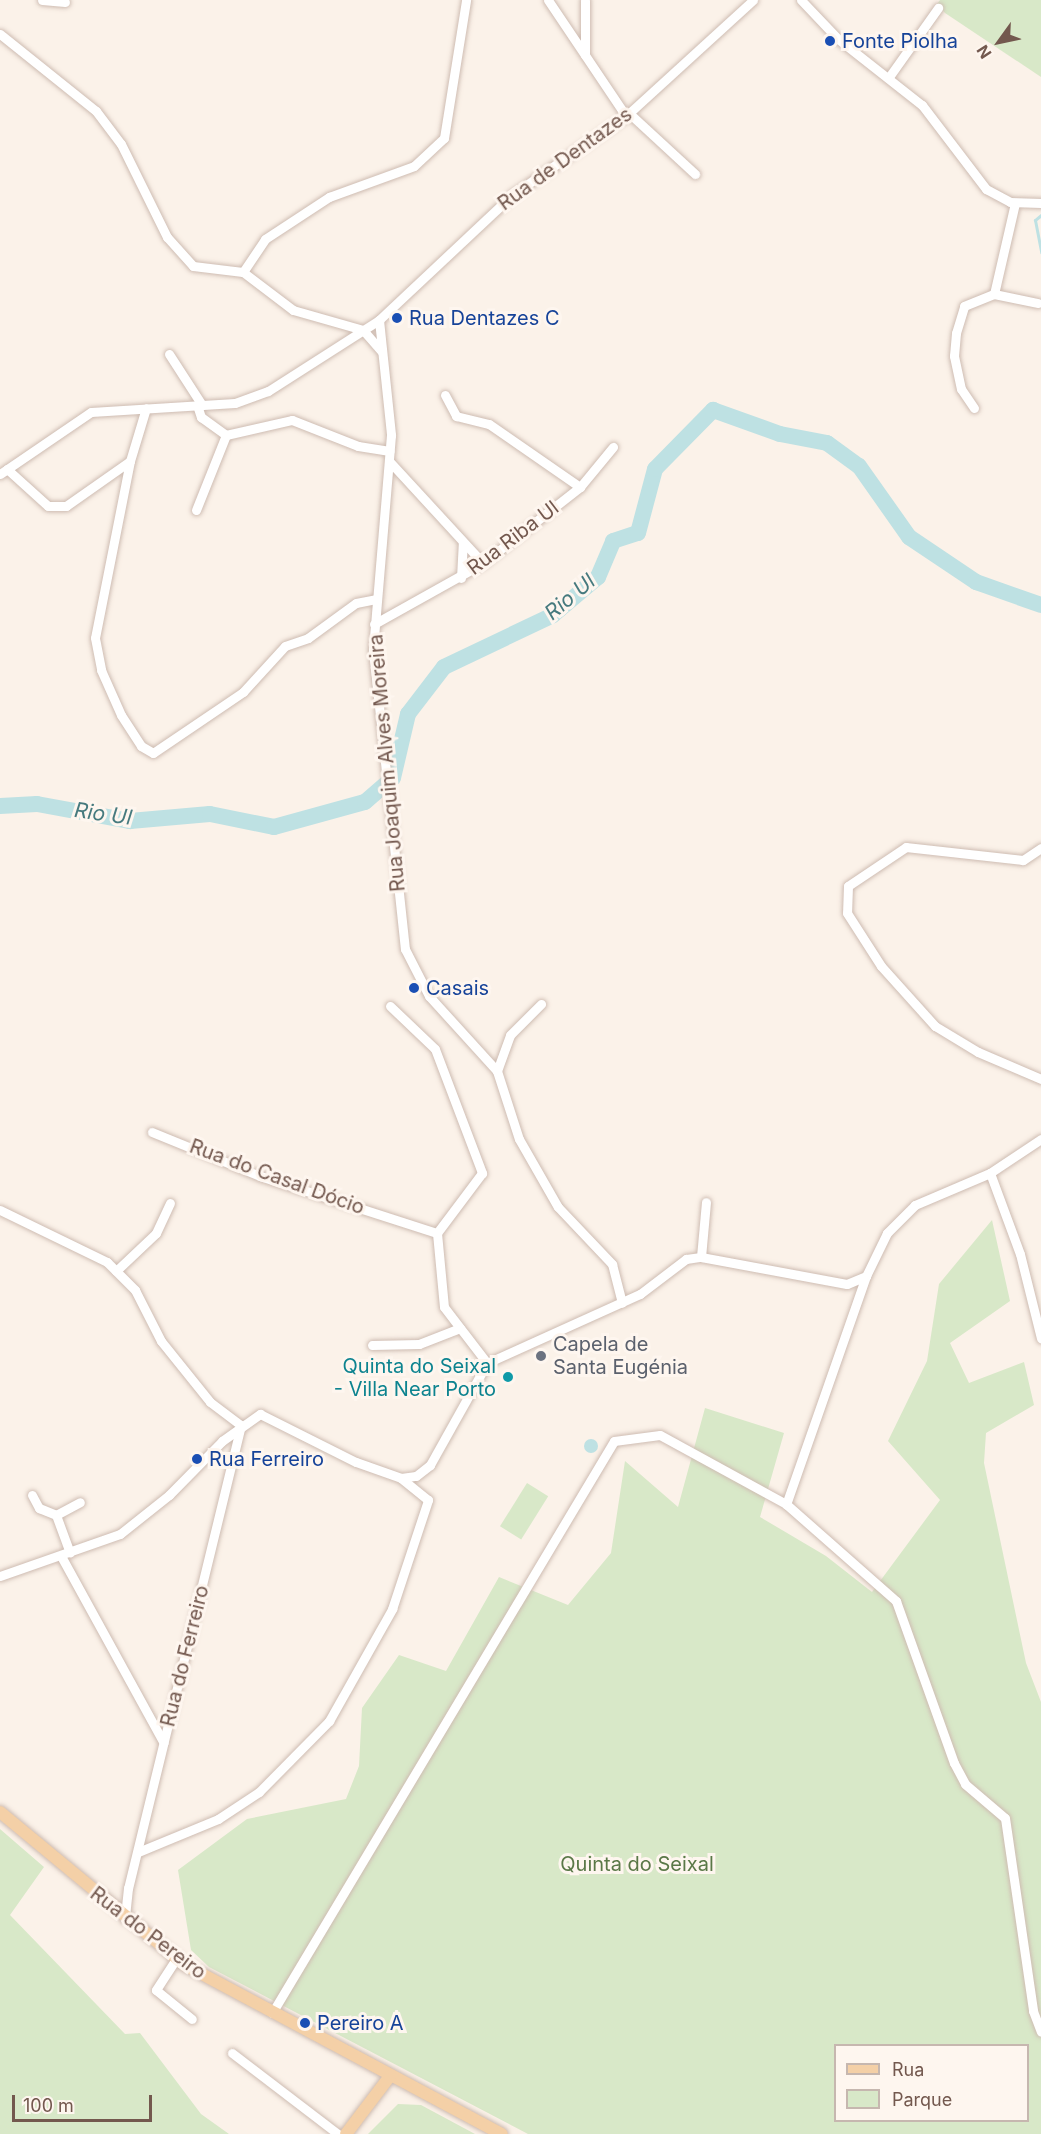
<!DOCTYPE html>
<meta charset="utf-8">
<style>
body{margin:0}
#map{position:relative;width:1041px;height:2134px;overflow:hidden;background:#fbf2e9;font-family:Inter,sans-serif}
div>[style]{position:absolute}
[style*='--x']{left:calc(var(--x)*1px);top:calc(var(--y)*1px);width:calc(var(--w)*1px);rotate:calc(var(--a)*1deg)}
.green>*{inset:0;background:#d8e8c8;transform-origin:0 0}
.water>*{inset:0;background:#bee1e3}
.round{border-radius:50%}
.stream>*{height:3px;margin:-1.5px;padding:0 1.5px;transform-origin:1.5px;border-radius:1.5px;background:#bee1e3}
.river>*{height:16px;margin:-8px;padding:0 8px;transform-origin:8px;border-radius:8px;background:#bee1e3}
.roads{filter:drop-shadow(0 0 2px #cebcb2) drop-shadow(0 0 2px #cebcb2)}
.minor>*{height:9px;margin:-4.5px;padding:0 4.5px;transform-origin:4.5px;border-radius:4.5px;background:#fff}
.major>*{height:12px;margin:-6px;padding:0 6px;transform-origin:6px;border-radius:6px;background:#f4d0a7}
.dots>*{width:16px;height:16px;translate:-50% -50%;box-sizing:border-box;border:3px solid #fef6ef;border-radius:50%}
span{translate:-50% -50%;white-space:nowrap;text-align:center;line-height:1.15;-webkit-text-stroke:6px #fef6ef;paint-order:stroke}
.transit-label{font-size:20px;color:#164399}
.left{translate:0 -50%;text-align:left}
.street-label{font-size:20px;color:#73584e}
.worship-label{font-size:20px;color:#5b616d}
.culture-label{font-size:20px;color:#0d838f}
.right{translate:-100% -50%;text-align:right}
.park-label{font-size:20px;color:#5a7847}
.water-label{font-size:21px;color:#467a7e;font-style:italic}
.legend{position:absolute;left:834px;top:2044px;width:195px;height:78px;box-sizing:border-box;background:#fef6ef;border:2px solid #c6b7af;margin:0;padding:8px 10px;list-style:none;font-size:18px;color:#73584e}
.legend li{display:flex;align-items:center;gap:12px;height:30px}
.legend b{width:30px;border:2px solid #c6b7af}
.north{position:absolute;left:969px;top:12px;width:60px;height:60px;-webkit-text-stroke:4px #fef6ef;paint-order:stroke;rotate:237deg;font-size:16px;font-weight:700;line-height:24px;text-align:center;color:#73584e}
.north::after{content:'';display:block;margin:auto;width:21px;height:27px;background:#73584e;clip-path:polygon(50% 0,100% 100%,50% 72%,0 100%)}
.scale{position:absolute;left:12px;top:2095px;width:140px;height:27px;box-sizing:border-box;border:3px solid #73584e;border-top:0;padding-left:8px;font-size:18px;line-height:21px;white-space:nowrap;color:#73584e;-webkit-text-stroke:4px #fef6ef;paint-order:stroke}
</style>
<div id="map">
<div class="green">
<i style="clip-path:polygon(940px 0,1041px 0,1041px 77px,945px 13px,937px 4px)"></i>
<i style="clip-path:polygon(evenodd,992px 1220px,1010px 1301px,950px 1343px,969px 1383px,1024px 1362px,1034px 1405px,986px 1433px,984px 1463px,1026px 1663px,1041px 1702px,1041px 2134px,528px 2134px,209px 1967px,191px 1950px,178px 1870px,247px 1819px,346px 1799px,359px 1766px,362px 1708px,399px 1655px,446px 1671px,499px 1577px,568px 1605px,611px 1553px,625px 1461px,678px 1507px,705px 1408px,784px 1433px,760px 1517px,826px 1556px,872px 1592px,940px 1500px,888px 1441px,927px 1361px,939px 1284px,992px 1220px,836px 2046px,1028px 2046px,1028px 2120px,836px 2120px,836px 2046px)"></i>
<i style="left:527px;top:1483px;width:25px;height:51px;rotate:32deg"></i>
<i style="clip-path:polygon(0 1829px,44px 1867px,10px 1915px,125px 2034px,140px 2033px,201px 2114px,229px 2134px,0 2134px)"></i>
<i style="clip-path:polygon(398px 2104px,421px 2105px,475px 2134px,368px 2134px)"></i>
</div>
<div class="water">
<i class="round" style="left:584px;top:1439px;width:14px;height:14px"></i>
</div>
<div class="stream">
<i style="--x:1041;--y:215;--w:8;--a:140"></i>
<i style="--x:1035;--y:220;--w:33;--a:79"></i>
</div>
<div class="river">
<i style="--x:0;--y:806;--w:37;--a:-3"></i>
<i style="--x:37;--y:804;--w:95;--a:10.4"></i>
<i style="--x:130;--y:821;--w:80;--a:-5"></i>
<i style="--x:210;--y:814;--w:65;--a:11.5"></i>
<i style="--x:274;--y:827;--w:94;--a:-15.4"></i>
<i style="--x:365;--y:802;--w:37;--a:-41"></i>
<i style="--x:393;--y:778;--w:66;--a:-76.8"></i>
<i style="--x:408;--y:714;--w:59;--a:-52.5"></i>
<i style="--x:444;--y:667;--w:121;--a:-25.5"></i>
<i style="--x:553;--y:615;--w:59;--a:-40.2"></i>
<i style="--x:598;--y:577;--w:39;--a:-67"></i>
<i style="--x:613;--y:541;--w:26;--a:-18"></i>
<i style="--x:638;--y:533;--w:66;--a:-75.1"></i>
<i style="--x:655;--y:469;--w:83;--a:-45.5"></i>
<i style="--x:713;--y:410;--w:71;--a:19.7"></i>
<i style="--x:780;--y:434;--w:48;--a:10.8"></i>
<i style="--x:827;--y:443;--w:39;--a:36"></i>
<i style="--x:859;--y:466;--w:87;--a:54.8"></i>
<i style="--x:909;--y:537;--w:81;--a:33.9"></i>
<i style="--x:976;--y:582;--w:69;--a:19.5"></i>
</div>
<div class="roads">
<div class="minor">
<i style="--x:42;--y:0;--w:23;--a:5"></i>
<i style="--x:548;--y:0;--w:140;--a:56.1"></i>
<i style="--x:585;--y:0;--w:55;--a:90"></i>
<i style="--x:801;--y:0;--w:54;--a:46.5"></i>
<i style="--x:838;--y:39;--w:107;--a:38.2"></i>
<i style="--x:922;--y:105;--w:106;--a:52.7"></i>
<i style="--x:986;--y:189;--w:27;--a:28"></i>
<i style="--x:1010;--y:202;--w:31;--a:2"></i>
<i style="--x:0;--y:34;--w:123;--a:38.7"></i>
<i style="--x:96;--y:111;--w:41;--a:52.9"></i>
<i style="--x:121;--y:144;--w:104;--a:63.7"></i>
<i style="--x:167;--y:237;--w:39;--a:48"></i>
<i style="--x:193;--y:266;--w:50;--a:6.8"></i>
<i style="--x:243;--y:272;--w:63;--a:37.2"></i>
<i style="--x:293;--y:310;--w:73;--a:15.9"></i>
<i style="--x:889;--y:77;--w:85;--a:-54.6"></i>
<i style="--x:629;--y:113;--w:90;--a:42.7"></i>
<i style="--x:243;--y:272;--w:40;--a:-56"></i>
<i style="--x:265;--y:239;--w:77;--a:-33.3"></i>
<i style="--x:329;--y:197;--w:90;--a:-20"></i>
<i style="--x:414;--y:166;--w:41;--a:-43"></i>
<i style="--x:444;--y:138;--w:140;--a:-80.9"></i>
<i style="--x:994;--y:294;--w:45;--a:11.6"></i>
<i style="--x:379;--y:320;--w:116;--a:84"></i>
<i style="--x:391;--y:435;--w:216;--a:94.8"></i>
<i style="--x:373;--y:650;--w:301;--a:83.9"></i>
<i style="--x:405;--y:949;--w:53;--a:62.9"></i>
<i style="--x:429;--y:996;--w:101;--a:47.8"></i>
<i style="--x:497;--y:1071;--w:71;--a:72.1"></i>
<i style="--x:519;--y:1139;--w:78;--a:60.2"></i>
<i style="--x:558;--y:1207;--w:79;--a:46.5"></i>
<i style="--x:612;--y:1264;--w:40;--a:75.6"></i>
<i style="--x:363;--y:330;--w:29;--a:49"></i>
<i style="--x:169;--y:354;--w:61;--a:57.1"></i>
<i style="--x:445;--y:395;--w:24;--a:62"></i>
<i style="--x:456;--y:416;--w:34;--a:14"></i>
<i style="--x:489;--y:424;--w:111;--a:34.7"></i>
<i style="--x:197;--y:405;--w:13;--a:72"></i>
<i style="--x:201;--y:417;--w:31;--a:36"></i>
<i style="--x:226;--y:435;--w:68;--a:-12.8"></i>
<i style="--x:292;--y:420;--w:71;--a:21.5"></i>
<i style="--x:358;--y:446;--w:32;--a:9"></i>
<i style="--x:974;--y:408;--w:23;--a:-124"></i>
<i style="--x:961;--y:389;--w:34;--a:-102"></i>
<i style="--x:954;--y:356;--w:23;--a:-85"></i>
<i style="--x:956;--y:333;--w:28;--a:-73"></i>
<i style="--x:964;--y:306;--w:32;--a:-22"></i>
<i style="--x:994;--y:294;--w:93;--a:-77"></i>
<i style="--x:130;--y:461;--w:180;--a:101.2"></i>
<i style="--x:95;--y:638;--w:33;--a:79"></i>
<i style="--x:101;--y:670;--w:49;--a:66"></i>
<i style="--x:121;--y:715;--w:37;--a:57"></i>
<i style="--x:141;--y:746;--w:14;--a:30"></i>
<i style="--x:153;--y:753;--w:109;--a:-34.1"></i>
<i style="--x:243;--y:692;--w:62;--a:-47.6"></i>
<i style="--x:285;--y:646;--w:24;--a:-19"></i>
<i style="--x:308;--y:638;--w:59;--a:-36.1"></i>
<i style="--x:356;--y:603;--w:20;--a:-11"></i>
<i style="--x:390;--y:462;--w:137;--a:47.4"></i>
<i style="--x:7;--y:469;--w:55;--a:42.1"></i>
<i style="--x:48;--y:506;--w:18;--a:0"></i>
<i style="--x:66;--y:506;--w:78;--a:-35.1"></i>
<i style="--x:130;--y:461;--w:55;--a:-73.2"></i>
<i style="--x:0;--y:474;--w:110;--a:-34.3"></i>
<i style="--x:91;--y:412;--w:144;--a:-3.6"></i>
<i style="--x:235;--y:403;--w:35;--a:-20"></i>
<i style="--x:268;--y:391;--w:132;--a:-32.6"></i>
<i style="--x:379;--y:320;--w:183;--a:-43.2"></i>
<i style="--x:512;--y:195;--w:139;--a:-34.7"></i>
<i style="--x:626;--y:116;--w:172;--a:-42.4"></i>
<i style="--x:196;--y:510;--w:81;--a:-68.2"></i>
<i style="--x:461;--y:578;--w:35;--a:-87"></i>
<i style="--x:374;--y:624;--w:125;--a:-29.2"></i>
<i style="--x:483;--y:563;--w:123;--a:-38.1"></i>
<i style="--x:580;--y:487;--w:52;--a:-50.5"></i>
<i style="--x:1041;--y:848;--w:22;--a:146"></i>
<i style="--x:1023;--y:860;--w:118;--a:-173.7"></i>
<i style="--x:906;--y:847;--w:70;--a:146.1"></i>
<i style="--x:848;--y:886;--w:27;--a:92"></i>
<i style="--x:847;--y:913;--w:63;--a:57.3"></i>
<i style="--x:881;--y:966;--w:81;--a:48"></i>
<i style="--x:935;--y:1026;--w:50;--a:31.2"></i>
<i style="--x:978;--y:1052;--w:69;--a:23.2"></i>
<i style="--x:390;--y:1006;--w:62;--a:43.7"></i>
<i style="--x:435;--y:1049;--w:133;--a:69.2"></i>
<i style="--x:482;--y:1173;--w:75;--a:126.9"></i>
<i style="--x:437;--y:1233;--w:74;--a:84.6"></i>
<i style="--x:444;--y:1307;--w:71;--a:52.5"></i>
<i style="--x:497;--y:1071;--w:38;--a:-70"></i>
<i style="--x:510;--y:1035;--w:44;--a:-45"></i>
<i style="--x:152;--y:1132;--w:117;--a:22.2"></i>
<i style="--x:260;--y:1176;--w:186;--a:17.9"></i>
<i style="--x:1041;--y:1139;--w:61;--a:146.3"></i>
<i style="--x:990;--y:1173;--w:82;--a:156.9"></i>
<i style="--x:915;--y:1205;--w:40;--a:135"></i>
<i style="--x:887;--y:1233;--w:48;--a:116"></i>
<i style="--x:866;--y:1276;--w:242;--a:109.3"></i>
<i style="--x:786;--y:1504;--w:147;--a:41.4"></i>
<i style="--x:896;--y:1601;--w:172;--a:70.3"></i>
<i style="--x:954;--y:1763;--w:24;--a:62"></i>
<i style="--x:965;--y:1784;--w:52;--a:40.4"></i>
<i style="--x:1005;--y:1818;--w:195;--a:81.7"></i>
<i style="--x:1033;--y:2011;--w:22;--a:69"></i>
<i style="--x:990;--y:1173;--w:86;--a:69.7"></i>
<i style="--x:1020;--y:1254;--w:87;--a:76"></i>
<i style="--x:0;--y:1210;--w:119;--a:25.9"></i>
<i style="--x:107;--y:1262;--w:40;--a:45"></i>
<i style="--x:135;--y:1290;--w:57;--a:63"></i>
<i style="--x:161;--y:1341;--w:78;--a:51.2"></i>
<i style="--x:210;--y:1402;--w:39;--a:37"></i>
<i style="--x:241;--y:1425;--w:477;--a:103.7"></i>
<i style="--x:128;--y:1888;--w:31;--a:96"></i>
<i style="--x:701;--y:1257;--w:55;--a:-84.8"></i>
<i style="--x:116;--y:1271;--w:55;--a:-43.5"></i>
<i style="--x:156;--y:1233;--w:33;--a:-65"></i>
<i style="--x:372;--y:1345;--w:47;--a:-1.2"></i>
<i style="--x:419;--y:1344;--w:44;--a:-21.3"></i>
<i style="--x:32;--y:1495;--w:15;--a:62"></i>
<i style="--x:39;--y:1508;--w:18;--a:22"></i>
<i style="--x:56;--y:1515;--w:27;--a:-28"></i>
<i style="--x:56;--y:1515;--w:40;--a:69.8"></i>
<i style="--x:61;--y:1556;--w:213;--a:61.2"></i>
<i style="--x:0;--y:1576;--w:127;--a:-19.3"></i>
<i style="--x:120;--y:1534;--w:63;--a:-38.5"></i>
<i style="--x:169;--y:1495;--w:76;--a:-45.5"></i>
<i style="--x:222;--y:1441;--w:47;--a:-35.4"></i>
<i style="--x:260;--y:1414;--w:107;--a:26.6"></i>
<i style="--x:356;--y:1462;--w:48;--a:19.6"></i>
<i style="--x:401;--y:1478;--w:15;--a:-8"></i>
<i style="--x:416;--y:1476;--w:18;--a:-38"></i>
<i style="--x:430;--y:1465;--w:117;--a:-60.8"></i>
<i style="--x:487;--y:1363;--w:168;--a:-24.3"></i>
<i style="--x:640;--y:1294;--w:58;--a:-37.3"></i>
<i style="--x:686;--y:1259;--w:15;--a:-8"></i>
<i style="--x:701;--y:1257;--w:148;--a:10.5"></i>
<i style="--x:847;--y:1284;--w:21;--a:-23"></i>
<i style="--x:138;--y:1852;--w:87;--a:-22.4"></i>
<i style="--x:218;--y:1819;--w:49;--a:-33.4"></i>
<i style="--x:259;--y:1792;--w:100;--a:-45.4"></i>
<i style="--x:329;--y:1721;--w:129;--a:-60.6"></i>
<i style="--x:392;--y:1609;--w:115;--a:-71.7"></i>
<i style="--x:428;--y:1500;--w:35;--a:-141"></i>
<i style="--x:176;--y:1959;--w:37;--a:123"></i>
<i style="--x:156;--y:1990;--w:46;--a:38.9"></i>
<i style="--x:272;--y:2013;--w:666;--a:-59.12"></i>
<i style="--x:614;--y:1441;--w:46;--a:-7.4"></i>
<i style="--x:660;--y:1435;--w:144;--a:28.7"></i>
<i style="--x:232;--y:2053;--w:133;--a:37.4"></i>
</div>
<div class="major">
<i style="--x:0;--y:1812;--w:240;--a:39.6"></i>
<i style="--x:185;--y:1965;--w:359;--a:28.1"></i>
<i style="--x:346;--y:2134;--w:73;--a:-52.8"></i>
</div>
</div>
<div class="dots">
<i style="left:830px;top:41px;background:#1a4fb4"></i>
<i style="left:397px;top:318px;background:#1a4fb4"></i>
<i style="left:414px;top:988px;background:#1a4fb4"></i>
<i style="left:541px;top:1356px;background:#6b7280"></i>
<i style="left:508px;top:1377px;background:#0f9aa8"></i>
<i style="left:197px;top:1459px;background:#1a4fb4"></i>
<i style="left:305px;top:2023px;background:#1a4fb4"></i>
</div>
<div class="transit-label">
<span class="left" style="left:842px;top:41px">Fonte Piolha</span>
<span class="left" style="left:409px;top:318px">Rua Dentazes C</span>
<span class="left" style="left:426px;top:988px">Casais</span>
<span class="left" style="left:209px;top:1459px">Rua Ferreiro</span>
<span class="left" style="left:317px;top:2023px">Pereiro A</span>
</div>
<div class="street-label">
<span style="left:565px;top:159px;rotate:-36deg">Rua de Dentazes</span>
<span style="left:513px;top:538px;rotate:-37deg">Rua Riba Ul</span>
<span style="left:387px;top:763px;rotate:-95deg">Rua Joaquim Alves Moreira</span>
<span style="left:277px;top:1177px;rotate:20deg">Rua do Casal Dócio</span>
<span style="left:185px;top:1656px;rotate:-76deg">Rua do Ferreiro</span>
<span style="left:148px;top:1933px;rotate:37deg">Rua do Pereiro</span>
</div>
<div class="worship-label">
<span class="left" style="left:553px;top:1356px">Capela de<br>Santa Eugénia</span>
</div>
<div class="culture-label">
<span class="right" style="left:496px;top:1378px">Quinta do Seixal<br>- Villa Near Porto</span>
</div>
<div class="park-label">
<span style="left:637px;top:1864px">Quinta do Seixal</span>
</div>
<div class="water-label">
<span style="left:570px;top:597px;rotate:-40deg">Rio Ul</span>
<span style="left:103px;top:814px;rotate:8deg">Rio Ul</span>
</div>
<ul class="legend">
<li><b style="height:8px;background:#f4d0a7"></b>Rua</li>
<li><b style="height:16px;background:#d8e8c8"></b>Parque</li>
</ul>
<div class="north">N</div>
<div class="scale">100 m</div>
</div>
